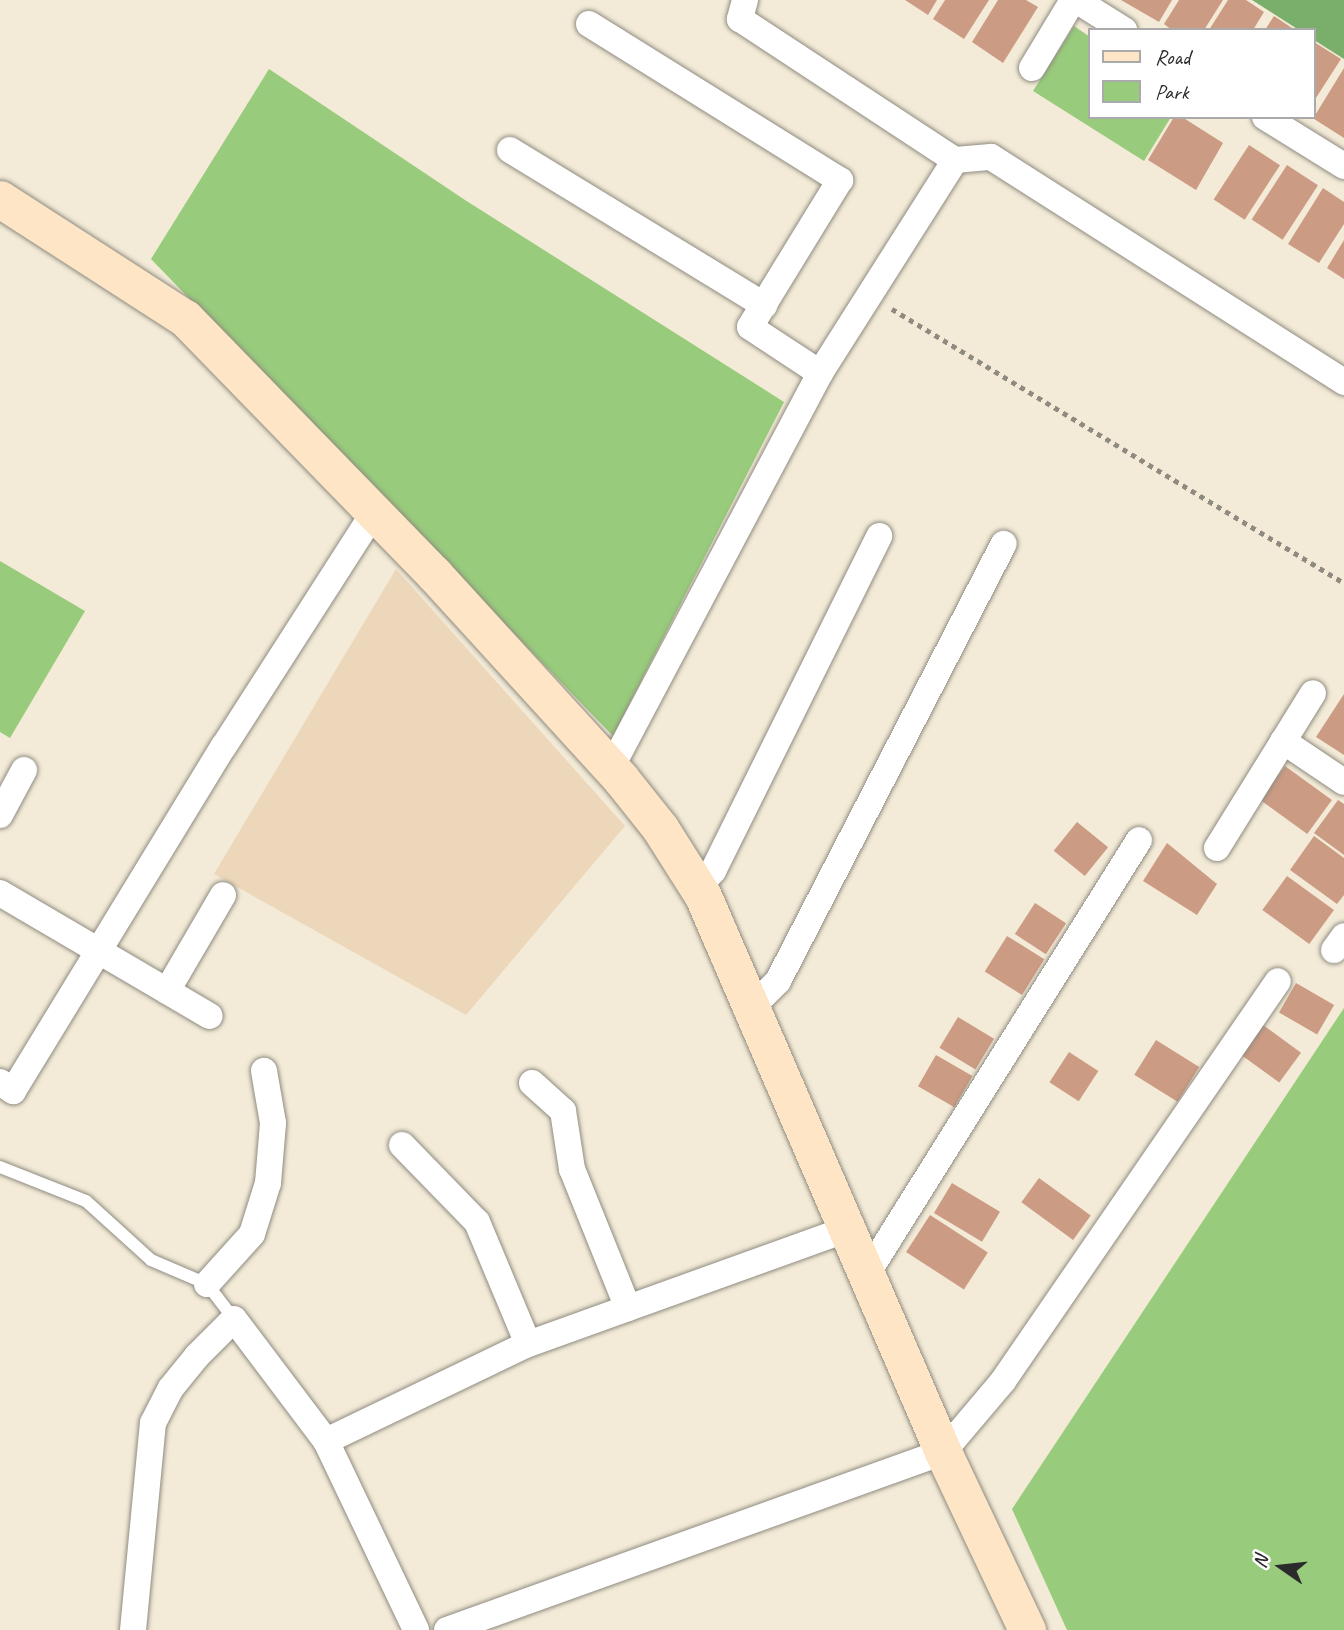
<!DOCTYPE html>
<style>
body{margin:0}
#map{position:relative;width:1344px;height:1630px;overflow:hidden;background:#f3ebd7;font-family:Caveat,sans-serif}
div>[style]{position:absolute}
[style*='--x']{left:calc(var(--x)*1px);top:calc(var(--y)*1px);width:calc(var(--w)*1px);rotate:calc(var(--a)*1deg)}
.built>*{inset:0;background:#edd7bb}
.green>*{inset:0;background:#98cb7b}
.forest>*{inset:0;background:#7aaf6b}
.building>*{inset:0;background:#cc9b83;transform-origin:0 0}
.path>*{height:4.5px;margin-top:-2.25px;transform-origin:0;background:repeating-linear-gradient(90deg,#8f8b81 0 5px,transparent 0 10px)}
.roads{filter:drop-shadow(0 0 2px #8f8b81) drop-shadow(0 0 2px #8f8b81)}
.lane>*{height:12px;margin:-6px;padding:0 6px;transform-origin:6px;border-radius:6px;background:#fff}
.street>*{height:26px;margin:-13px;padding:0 13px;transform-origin:13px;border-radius:13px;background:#fff}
.secondary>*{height:37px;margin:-18.5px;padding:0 18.5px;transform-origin:18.5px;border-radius:18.5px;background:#fde5c5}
span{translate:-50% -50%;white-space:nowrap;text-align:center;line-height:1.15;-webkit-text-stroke:7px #fff;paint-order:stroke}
.legend{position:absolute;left:1088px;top:28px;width:228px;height:91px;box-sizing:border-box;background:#fff;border:2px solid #aaa;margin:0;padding:9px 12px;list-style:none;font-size:21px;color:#2b2b2b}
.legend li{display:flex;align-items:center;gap:14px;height:35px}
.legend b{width:35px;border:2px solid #aaa}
.north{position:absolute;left:1246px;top:1532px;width:70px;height:70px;-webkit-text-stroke:5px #fff;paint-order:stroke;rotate:284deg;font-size:19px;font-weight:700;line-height:28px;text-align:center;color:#2b2b2b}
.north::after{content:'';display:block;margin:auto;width:24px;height:32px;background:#2b2b2b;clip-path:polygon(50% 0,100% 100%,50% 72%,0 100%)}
</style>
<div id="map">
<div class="built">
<i style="clip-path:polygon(396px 569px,625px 826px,466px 1015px,214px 874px)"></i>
</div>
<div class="green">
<i style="clip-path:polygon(1074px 26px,1090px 37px,1090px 117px,1171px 117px,1144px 161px,1033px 91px)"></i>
<i style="clip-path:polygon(269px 69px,465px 200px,784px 402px,613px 736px,151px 259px)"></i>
<i style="clip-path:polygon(0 561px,85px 611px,10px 738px,0 732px)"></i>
<i style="clip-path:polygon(1344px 1008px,1344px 1630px,1067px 1630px,1012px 1509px)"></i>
</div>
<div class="forest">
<i style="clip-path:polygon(1252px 0,1344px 0,1344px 59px,1314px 40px,1314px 30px,1299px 30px)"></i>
</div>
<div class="building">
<i style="clip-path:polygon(905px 0,937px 0,928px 15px)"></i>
<i style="clip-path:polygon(945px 0,989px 0,964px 39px,933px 19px)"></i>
<i style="clip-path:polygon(998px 0,1026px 0,1038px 7px,1003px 63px,972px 42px)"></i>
<i style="clip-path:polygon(1121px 0,1172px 0,1159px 22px)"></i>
<i style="clip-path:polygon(1179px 0,1223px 0,1204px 30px,1172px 30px,1164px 24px)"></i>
<i style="clip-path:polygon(1228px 0,1246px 0,1264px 12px,1253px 30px,1209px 30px)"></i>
<i style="clip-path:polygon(1274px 16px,1295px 30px,1265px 30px)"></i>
<i style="clip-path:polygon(1314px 42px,1341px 59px,1314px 101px)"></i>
<i style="clip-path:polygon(1344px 68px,1344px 138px,1311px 117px,1314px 117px)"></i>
<i style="clip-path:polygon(1174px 117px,1182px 117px,1223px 143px,1196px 190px,1148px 160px)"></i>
<i style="left:1249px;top:145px;width:37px;height:65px;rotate:33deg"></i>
<i style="left:1287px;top:165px;width:37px;height:65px;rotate:33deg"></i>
<i style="clip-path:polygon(1323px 188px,1344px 202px,1344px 224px,1319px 263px,1288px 244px)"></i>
<i style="clip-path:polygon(1344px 240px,1344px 279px,1327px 268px)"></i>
<i style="clip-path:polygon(1344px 694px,1344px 755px,1316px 737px)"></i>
<i style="left:1285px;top:766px;width:58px;height:42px;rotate:36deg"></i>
<i style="clip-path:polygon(1338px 800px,1344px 804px,1344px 855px,1314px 833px)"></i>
<i style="left:1077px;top:822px;width:40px;height:37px;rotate:39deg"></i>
<i style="clip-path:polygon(1314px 836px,1344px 858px,1344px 895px,1337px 904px,1290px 870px)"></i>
<i style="clip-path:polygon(1167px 843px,1217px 884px,1197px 915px,1143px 881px)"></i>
<i style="left:1287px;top:876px;width:58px;height:42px;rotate:36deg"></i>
<i style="left:1035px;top:903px;width:37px;height:37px;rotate:33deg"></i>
<i style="left:1007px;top:936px;width:44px;height:42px;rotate:32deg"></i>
<i style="left:1296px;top:983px;width:44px;height:34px;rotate:30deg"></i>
<i style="left:958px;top:1017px;width:42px;height:36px;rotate:31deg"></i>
<i style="left:1263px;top:1025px;width:47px;height:37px;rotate:36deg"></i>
<i style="left:1156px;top:1040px;width:51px;height:41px;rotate:32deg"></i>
<i style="left:1069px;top:1052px;width:35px;height:36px;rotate:33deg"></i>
<i style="left:936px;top:1055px;width:42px;height:36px;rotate:30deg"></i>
<i style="left:1039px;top:1178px;width:64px;height:30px;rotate:36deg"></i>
<i style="left:952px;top:1183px;width:56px;height:35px;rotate:31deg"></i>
<i style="left:930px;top:1215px;width:69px;height:44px;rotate:33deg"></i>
</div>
<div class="path">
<i style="--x:892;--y:309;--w:529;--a:31.22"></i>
</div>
<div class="roads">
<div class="lane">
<i style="--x:0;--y:1167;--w:92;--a:21.6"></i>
<i style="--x:86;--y:1201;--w:88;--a:42.2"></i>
<i style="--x:151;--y:1260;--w:61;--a:23.2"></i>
<i style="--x:207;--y:1284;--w:44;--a:52.4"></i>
</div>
<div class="street">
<i style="--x:745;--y:0;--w:20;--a:105"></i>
<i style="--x:740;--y:19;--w:257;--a:33.3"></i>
<i style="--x:955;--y:160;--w:36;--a:-5"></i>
<i style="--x:991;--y:157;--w:419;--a:32.5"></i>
<i style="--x:1076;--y:0;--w:57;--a:32"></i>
<i style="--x:589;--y:24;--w:296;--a:31.9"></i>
<i style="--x:840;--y:180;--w:172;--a:121.5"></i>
<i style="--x:750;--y:327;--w:84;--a:33.3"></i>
<i style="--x:1032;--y:68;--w:79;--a:-58.9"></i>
<i style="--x:1265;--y:117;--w:93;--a:31.8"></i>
<i style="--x:510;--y:150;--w:298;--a:31.4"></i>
<i style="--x:1283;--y:741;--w:73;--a:33.9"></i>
<i style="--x:611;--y:768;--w:447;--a:-62.1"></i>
<i style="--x:820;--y:373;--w:252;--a:-57.6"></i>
<i style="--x:0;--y:815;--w:51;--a:-61.9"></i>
<i style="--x:1217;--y:848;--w:182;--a:-58.2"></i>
<i style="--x:698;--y:887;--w:22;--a:-47"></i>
<i style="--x:713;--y:871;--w:374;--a:-63.6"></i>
<i style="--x:0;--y:893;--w:243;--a:30.4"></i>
<i style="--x:1334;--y:950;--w:17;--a:-54"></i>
<i style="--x:167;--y:991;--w:111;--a:-59.7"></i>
<i style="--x:751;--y:1008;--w:38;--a:-45"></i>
<i style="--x:778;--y:981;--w:492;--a:-62.7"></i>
<i style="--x:0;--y:1082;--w:16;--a:35"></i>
<i style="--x:13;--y:1091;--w:404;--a:-58.6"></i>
<i style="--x:224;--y:746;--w:278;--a:-57.3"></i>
<i style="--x:532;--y:1083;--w:42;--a:42.1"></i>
<i style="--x:563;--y:1111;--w:59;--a:81.2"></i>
<i style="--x:572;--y:1169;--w:150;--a:68.1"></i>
<i style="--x:402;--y:1145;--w:107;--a:45.8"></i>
<i style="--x:477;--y:1222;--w:132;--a:67.3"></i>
<i style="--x:867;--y:1274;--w:512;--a:-57.92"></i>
<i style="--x:207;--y:1284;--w:67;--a:-48"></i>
<i style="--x:252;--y:1234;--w:53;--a:-72.6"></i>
<i style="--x:268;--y:1183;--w:60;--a:-85.2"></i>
<i style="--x:273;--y:1123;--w:53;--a:-99.8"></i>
<i style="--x:326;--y:1441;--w:224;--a:-25.7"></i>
<i style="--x:528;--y:1344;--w:337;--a:-19.8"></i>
<i style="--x:133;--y:1630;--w:208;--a:-84.5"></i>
<i style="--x:153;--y:1423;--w:39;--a:-63"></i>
<i style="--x:171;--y:1388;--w:41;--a:-50.9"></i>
<i style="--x:197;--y:1356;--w:52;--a:-45"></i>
<i style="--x:234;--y:1319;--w:153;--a:53"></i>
<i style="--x:326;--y:1441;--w:209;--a:64.5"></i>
<i style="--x:447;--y:1630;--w:527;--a:-19.74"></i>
<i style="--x:943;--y:1452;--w:93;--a:-49.8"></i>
<i style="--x:1003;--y:1381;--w:485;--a:-55.5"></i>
</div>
<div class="secondary">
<i style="--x:0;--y:199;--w:220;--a:32.8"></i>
<i style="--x:185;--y:318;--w:357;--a:45.8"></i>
<i style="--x:434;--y:574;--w:277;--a:47.6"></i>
<i style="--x:621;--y:779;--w:63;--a:51.5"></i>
<i style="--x:660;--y:828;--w:80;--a:57.7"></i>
<i style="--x:703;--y:896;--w:606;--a:66.65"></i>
<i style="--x:943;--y:1452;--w:197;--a:64.7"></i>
</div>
</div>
<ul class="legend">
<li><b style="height:9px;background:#fde5c5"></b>Road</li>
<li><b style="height:19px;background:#98cb7b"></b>Park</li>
</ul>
<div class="north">N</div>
</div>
